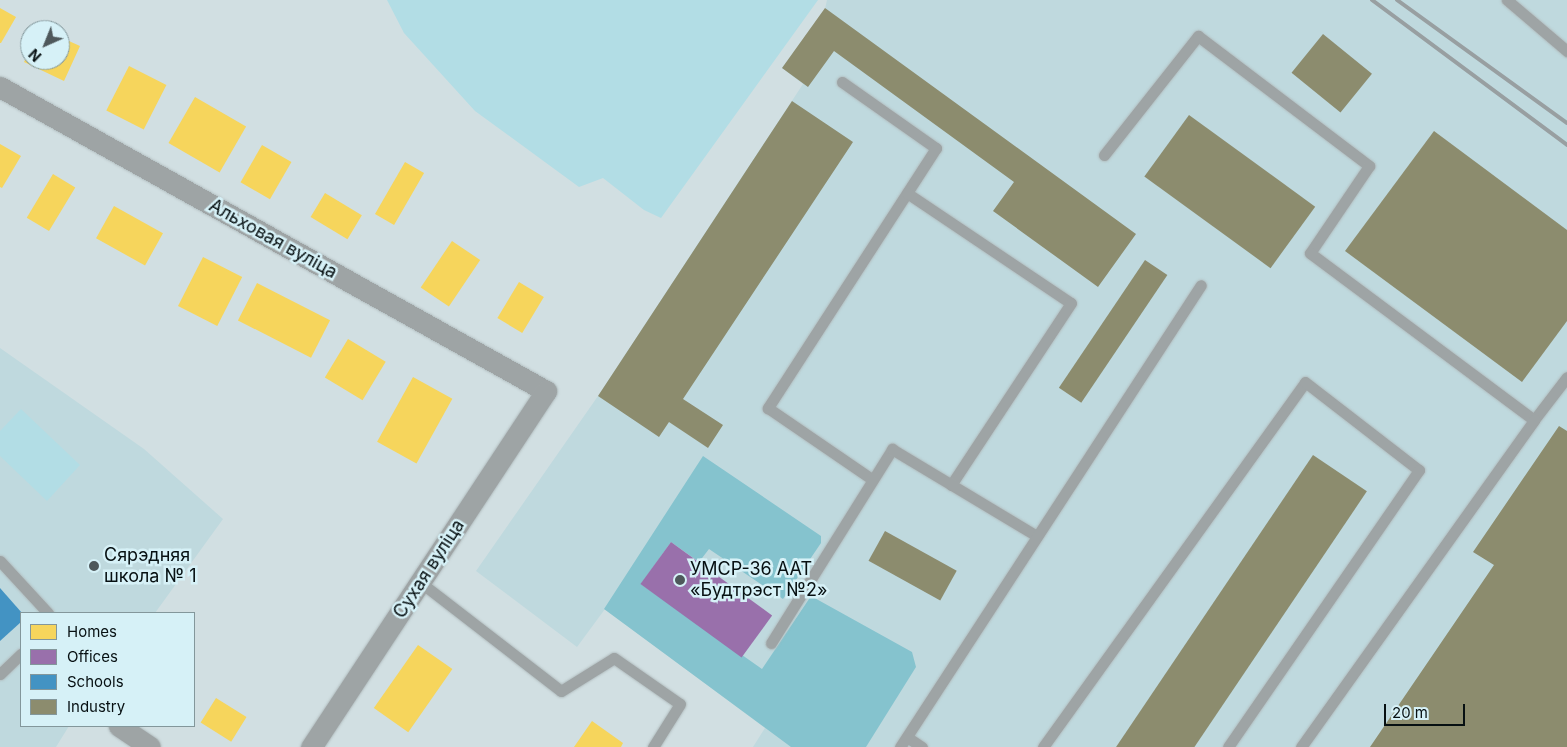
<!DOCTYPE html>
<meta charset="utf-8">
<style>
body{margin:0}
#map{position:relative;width:1567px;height:747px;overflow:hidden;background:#d1dfe2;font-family:Inter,sans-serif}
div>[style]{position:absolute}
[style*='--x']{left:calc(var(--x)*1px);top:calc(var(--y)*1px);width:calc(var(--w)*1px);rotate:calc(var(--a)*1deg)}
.built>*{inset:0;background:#bfd9de}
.green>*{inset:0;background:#b2dde5}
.forest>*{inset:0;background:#85c3ce}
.homes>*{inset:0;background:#f6d55c;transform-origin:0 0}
.offices>*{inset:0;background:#9970ab;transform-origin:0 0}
.schools>*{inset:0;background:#4393c3}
.industry>*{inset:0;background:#8c8c6e;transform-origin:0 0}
.roads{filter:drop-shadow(0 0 1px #b2bdbf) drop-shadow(0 0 1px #b2bdbf)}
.service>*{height:11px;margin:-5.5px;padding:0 5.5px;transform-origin:5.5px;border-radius:5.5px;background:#9ea4a5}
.minor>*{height:21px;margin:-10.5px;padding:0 10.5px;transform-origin:10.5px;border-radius:10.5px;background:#9ea4a5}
.rail>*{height:4px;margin:-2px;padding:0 2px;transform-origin:2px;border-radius:2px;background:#989fa1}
.dots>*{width:14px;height:14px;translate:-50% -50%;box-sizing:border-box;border:2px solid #d6f1f7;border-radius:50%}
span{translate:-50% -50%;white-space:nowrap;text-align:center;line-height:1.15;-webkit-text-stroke:5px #d6f1f7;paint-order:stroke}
.street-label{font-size:18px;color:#071012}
.poi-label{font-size:18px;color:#071012}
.left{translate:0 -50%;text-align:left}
.legend{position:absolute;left:20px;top:612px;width:175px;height:115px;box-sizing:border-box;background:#d6f1f7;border:1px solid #83979b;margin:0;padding:6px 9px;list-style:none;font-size:15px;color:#071012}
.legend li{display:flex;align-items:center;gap:10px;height:25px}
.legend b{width:25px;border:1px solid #83979b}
.north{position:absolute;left:20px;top:20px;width:50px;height:50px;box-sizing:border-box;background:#d6f1f7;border:1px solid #83979b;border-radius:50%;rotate:224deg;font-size:14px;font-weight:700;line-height:20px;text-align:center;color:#071012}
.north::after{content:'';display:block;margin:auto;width:18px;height:22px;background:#4e585b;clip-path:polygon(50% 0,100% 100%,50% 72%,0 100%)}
.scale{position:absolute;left:1384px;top:704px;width:81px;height:22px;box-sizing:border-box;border:2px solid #071012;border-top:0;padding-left:6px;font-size:15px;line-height:18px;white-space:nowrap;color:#071012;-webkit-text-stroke:4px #d6f1f7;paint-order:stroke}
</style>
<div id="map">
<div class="built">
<i style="clip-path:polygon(827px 0,1567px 0,1567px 747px,753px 747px,765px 728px,605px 609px,577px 647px,476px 571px,598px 396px,803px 84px,782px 68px,825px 9px)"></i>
<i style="clip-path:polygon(0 348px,144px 449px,223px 519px,155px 613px,21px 613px,21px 726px,69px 726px,56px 747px,0 747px)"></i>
</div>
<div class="green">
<i style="clip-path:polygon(387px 0,818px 0,661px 218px,644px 210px,603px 178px,579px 187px,475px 111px,404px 33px)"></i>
<i style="clip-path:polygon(21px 409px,80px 465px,47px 501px,0 456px,0 431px)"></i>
</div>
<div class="forest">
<i style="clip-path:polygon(703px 456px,821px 536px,821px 543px,783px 599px,709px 549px,699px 562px,671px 542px,641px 584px,762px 669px,811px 596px,912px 652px,916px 667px,866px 747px,791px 747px,604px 609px)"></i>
</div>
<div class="homes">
<i style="clip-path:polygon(0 8px,16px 17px,1px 43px,0 43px)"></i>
<i style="clip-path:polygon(60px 37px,80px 46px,64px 81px,24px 62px,30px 50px,30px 60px,60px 60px)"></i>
<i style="left:129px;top:66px;width:42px;height:50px;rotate:27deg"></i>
<i style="left:195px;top:97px;width:59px;height:53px;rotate:30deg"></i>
<i style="clip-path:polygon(0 144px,21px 156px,2px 188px,0 187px)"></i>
<i style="left:262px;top:145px;width:34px;height:43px;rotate:30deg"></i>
<i style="left:405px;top:162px;width:22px;height:60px;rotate:30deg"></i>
<i style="left:53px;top:174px;width:26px;height:51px;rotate:31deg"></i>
<i style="left:325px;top:193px;width:43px;height:28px;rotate:31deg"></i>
<i style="left:114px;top:206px;width:56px;height:37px;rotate:29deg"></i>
<i style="left:452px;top:241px;width:34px;height:56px;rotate:34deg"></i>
<i style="left:203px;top:257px;width:44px;height:55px;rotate:27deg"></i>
<i style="left:519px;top:282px;width:29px;height:42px;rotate:31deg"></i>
<i style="left:257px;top:283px;width:82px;height:42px;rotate:27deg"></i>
<i style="left:348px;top:339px;width:44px;height:45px;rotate:31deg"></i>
<i style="left:413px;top:377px;width:45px;height:74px;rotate:29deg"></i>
<i style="left:418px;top:645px;width:42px;height:77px;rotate:35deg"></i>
<i style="left:216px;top:698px;width:36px;height:29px;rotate:32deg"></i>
<i style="clip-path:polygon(592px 721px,623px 743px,621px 747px,574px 747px)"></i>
</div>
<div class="offices">
<i style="left:671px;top:542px;width:125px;height:52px;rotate:36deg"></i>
</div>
<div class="schools">
<i style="clip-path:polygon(0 588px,22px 613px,21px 622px,0 641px)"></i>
</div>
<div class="industry">
<i style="clip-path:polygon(825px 8px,1136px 234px,1098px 287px,993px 211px,1014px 182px,834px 51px,808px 87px,782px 68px)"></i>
<i style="left:1323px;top:34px;width:63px;height:50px;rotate:39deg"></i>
<i style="clip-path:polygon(792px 101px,853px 142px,683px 399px,723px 425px,708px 448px,669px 422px,659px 437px,598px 396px)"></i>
<i style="left:1189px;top:115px;width:156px;height:76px;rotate:36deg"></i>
<i style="clip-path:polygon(1434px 131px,1567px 230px,1567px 321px,1522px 382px,1345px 251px)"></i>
<i style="left:1145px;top:260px;width:27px;height:154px;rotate:34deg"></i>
<i style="clip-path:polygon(1559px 426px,1567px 431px,1567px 747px,1370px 747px,1494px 565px,1473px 552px)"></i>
<i style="left:1313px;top:455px;width:65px;height:353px;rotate:34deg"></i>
<i style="left:885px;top:531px;width:82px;height:34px;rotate:29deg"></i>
</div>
<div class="roads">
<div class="service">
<i style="--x:1507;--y:0;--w:79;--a:40.4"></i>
<i style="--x:842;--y:82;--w:115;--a:35.1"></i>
<i style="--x:936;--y:148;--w:310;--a:122.9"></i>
<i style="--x:768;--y:408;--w:127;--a:34.4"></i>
<i style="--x:1104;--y:155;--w:152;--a:-51.7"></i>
<i style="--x:1198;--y:36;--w:215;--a:37.2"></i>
<i style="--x:1369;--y:166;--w:105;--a:124.1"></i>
<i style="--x:1310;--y:253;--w:279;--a:36.7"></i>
<i style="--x:1534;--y:420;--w:54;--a:-52.5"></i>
<i style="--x:907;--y:193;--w:197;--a:33.9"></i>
<i style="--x:1071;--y:303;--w:218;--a:123.4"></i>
<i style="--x:0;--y:561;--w:71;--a:47.3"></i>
<i style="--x:420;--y:582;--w:178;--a:37.7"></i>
<i style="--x:561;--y:691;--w:62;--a:-31.9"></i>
<i style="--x:614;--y:658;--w:80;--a:34.9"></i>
<i style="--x:680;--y:704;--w:51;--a:122.1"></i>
<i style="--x:771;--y:643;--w:229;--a:-58"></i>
<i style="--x:892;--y:449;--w:169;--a:31"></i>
<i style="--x:0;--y:674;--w:29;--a:-44"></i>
<i style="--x:907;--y:737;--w:18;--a:34"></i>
<i style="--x:900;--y:747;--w:551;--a:-56.92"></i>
<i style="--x:1043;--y:747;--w:449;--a:-54.3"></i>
<i style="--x:1305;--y:382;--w:144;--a:37.7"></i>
<i style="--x:1419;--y:470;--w:336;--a:124.6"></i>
<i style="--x:1301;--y:747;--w:402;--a:-54.5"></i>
</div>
<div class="minor">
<i style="--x:0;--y:87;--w:625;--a:29.11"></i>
<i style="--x:546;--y:391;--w:427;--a:123.4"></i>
<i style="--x:119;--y:726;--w:37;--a:34"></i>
</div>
</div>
<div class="rail">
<i style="--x:1372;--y:0;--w:243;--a:36.6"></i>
<i style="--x:1397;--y:0;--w:210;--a:35.9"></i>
</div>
<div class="dots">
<i style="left:94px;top:566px;background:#4e585b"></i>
<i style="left:680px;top:580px;background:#4e585b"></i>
</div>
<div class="street-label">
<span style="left:273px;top:239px;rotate:29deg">Альховая вуліца</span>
<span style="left:429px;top:569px;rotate:-57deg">Сухая вуліца</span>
</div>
<div class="poi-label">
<span class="left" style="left:104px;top:566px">Сярэдняя<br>школа № 1</span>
<span class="left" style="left:690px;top:580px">УМСР-36 ААТ<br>«Будтрэст №2»</span>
</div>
<ul class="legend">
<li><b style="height:14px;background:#f6d55c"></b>Homes</li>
<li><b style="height:14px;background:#9970ab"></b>Offices</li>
<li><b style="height:14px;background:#4393c3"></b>Schools</li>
<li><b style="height:14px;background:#8c8c6e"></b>Industry</li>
</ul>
<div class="north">N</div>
<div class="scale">20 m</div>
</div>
